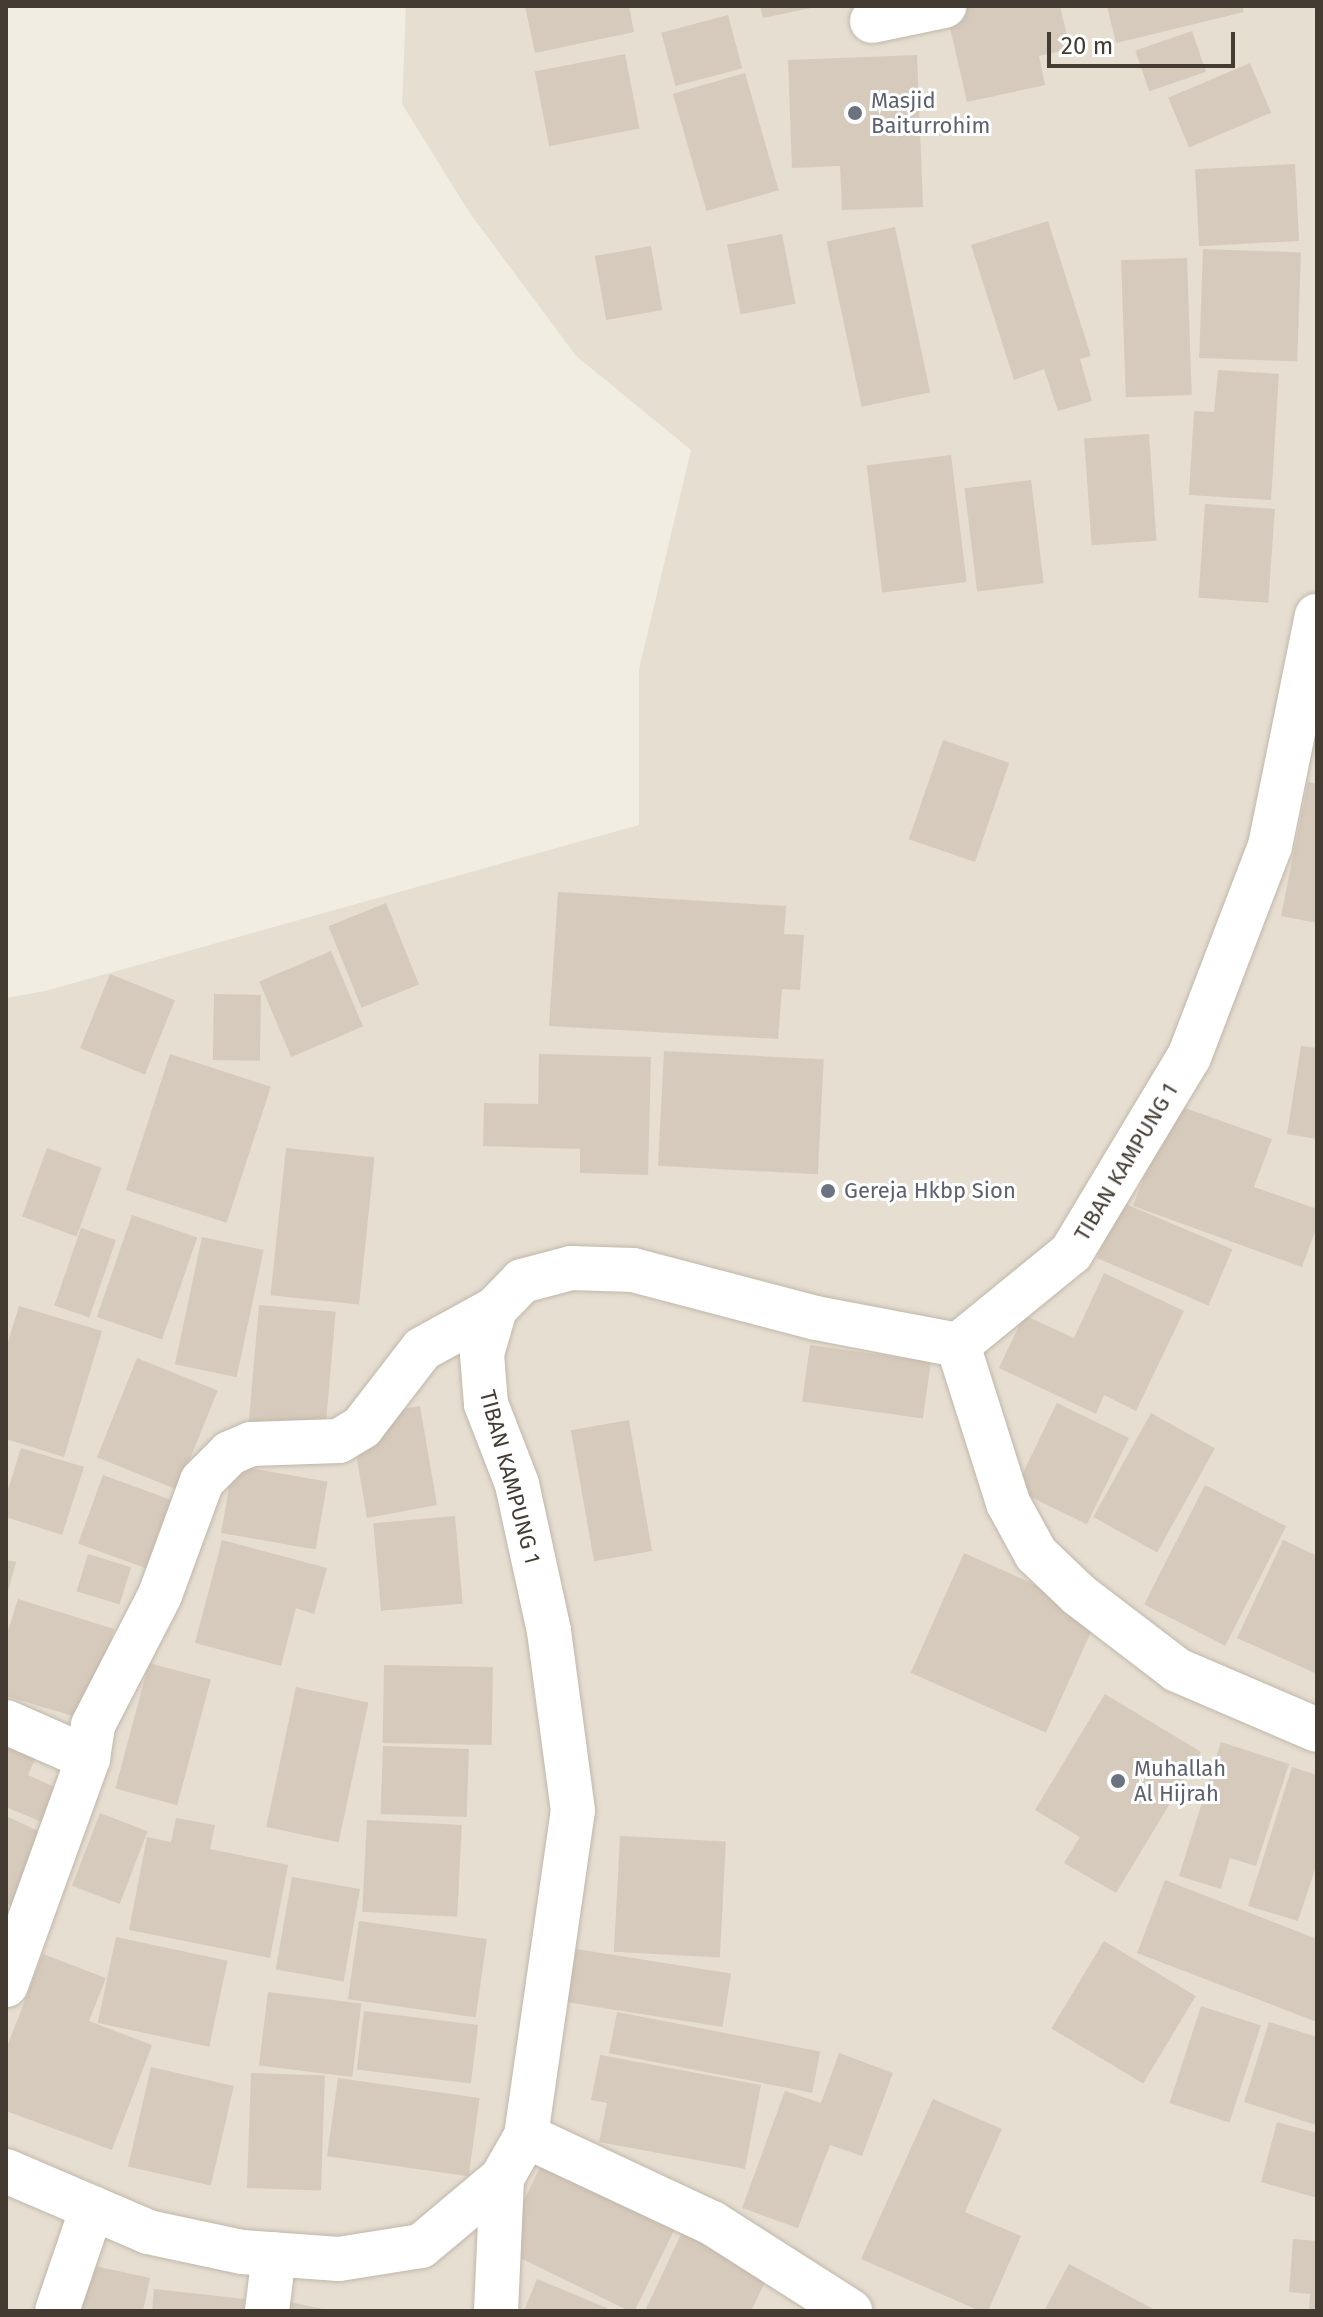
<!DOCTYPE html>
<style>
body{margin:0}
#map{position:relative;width:1323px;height:2317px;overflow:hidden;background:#f2ede3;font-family:"Fira Sans",sans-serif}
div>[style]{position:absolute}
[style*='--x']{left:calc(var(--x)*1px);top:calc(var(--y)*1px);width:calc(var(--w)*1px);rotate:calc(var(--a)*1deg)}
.residential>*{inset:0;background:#e6ded1}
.building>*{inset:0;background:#d6cabc;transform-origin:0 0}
.roads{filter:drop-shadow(0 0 2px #c0b7a9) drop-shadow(0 0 2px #c0b7a9)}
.minor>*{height:44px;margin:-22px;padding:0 22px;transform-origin:22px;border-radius:22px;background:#fff}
.dots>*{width:22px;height:22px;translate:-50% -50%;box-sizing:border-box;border:4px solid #fff;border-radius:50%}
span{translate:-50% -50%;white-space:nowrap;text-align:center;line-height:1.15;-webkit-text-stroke:6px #fff;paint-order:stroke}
.worship-label{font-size:22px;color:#5b616d}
.left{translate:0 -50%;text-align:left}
.street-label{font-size:22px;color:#443c33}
.frame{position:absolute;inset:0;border:8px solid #443c33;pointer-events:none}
.scale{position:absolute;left:1047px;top:32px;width:188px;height:36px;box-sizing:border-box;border:4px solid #443c33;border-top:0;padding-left:10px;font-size:24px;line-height:28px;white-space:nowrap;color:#443c33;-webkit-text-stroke:6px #fff;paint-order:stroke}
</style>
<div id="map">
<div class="residential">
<i style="clip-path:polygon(406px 6px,1317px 6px,1317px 2311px,6px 2311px,6px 998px,45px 991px,639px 825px,639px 669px,691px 450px,576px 356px,469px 212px,402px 104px)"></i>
</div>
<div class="building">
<i style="clip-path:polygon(525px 6px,629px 6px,634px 32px,535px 53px)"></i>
<i style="clip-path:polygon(760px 6px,816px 6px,816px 7px,763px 18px)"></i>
<i style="clip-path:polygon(966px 6px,1060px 6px,1070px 49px,1039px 56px,1045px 85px,967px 102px,946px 10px)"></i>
<i style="clip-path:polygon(1107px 6px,1242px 6px,1244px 12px,1116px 43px)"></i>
<i style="left:728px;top:15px;width:55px;height:69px;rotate:75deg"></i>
<i style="left:1192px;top:31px;width:43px;height:60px;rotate:71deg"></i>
<i style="left:625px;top:54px;width:76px;height:92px;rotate:79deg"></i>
<i style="clip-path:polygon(917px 55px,923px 207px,842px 210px,840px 166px,792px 168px,788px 60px)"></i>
<i style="left:1250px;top:63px;width:54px;height:89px;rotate:67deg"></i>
<i style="left:745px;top:73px;width:122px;height:75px;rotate:74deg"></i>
<i style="left:1295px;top:164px;width:77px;height:100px;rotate:87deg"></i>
<i style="clip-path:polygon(1048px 221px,1091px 356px,1080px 359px,1092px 401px,1058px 411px,1044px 369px,1014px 380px,971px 245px)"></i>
<i style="left:895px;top:227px;width:169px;height:70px;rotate:78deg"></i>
<i style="left:782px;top:234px;width:71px;height:56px;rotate:79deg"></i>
<i style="left:651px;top:246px;width:65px;height:57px;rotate:80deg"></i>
<i style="left:1203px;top:249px;width:98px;height:109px;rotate:2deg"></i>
<i style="left:1187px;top:258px;width:137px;height:66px;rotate:88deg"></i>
<i style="clip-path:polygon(1218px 370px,1279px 374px,1271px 500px,1189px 495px,1194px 411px,1214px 412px)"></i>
<i style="left:1149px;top:434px;width:107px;height:65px;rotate:86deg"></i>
<i style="left:951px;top:455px;width:128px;height:85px;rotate:83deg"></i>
<i style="left:1031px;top:480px;width:104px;height:67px;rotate:83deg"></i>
<i style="left:1205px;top:504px;width:70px;height:94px;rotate:4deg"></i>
<i style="left:943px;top:740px;width:70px;height:105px;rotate:19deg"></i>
<i style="clip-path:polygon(1308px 782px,1317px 784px,1317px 923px,1281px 916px)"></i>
<i style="clip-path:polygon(558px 892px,786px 906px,784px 934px,804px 935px,800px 990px,782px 989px,778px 1039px,549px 1026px)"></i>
<i style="left:386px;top:903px;width:88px;height:62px;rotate:68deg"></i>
<i style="left:331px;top:951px;width:82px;height:78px;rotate:67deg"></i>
<i style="left:110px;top:974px;width:70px;height:80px;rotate:22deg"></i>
<i style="left:214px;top:994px;width:47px;height:66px;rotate:1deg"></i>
<i style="clip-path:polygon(1301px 1046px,1317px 1048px,1317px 1139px,1287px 1134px)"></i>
<i style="left:664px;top:1051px;width:160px;height:115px;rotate:3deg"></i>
<i style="left:170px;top:1054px;width:106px;height:143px;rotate:18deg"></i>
<i style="clip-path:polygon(539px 1054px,651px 1057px,648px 1175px,580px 1173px,580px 1149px,483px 1146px,484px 1103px,538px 1104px)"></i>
<i style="clip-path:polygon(1171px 1103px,1272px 1139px,1254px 1187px,1317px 1209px,1317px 1226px,1302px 1267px,1133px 1206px)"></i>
<i style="left:47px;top:1148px;width:58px;height:73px;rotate:20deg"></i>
<i style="left:286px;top:1148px;width:89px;height:148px;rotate:6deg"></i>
<i style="left:1121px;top:1202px;width:121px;height:61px;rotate:23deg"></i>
<i style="left:132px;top:1215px;width:69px;height:108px;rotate:19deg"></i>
<i style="left:81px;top:1228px;width:37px;height:82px;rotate:19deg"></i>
<i style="left:202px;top:1237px;width:63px;height:130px;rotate:12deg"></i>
<i style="clip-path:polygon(1104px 1273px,1184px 1311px,1136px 1411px,1104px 1395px,1096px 1414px,999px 1368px,1024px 1315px,1074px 1338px)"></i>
<i style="left:259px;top:1305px;width:77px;height:122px;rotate:5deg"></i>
<i style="clip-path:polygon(19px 1306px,102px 1331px,64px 1457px,6px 1439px,6px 1348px)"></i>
<i style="left:810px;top:1345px;width:122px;height:57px;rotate:8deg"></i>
<i style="left:137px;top:1358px;width:87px;height:107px;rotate:22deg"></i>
<i style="left:1057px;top:1403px;width:80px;height:96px;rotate:26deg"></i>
<i style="clip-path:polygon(420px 1406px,437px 1505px,367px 1518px,353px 1436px,373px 1414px)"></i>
<i style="left:1151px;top:1413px;width:73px;height:119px;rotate:29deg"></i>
<i style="left:629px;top:1420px;width:133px;height:59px;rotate:80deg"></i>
<i style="clip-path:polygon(21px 1448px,84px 1467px,62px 1535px,6px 1517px,6px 1496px)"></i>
<i style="left:233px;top:1465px;width:96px;height:69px;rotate:10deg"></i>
<i style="left:103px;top:1475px;width:72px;height:73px;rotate:20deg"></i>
<i style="left:1205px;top:1485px;width:91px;height:134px;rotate:27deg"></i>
<i style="left:455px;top:1516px;width:88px;height:82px;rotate:85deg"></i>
<i style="clip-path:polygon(222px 1540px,327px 1568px,314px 1614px,296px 1608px,281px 1666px,195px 1643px)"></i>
<i style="clip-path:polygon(1283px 1540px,1317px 1556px,1317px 1674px,1237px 1638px)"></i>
<i style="left:964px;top:1553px;width:148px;height:131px;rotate:24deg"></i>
<i style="left:88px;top:1554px;width:45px;height:39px;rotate:17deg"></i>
<i style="clip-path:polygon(6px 1560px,16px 1562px,7px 1595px,6px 1595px)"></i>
<i style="clip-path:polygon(18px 1599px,114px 1629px,86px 1720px,6px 1696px,6px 1637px)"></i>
<i style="left:149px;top:1663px;width:64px;height:130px;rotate:15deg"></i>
<i style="left:384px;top:1665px;width:109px;height:78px;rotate:1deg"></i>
<i style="left:296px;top:1687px;width:74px;height:143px;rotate:12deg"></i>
<i style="clip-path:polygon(1105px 1694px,1201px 1752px,1116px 1893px,1064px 1863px,1080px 1837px,1035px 1810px)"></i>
<i style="clip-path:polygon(6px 1734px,40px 1748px,28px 1775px,59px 1789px,44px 1823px,6px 1807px)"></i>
<i style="clip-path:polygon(1221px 1742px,1289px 1764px,1256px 1866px,1230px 1858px,1221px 1889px,1179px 1876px)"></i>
<i style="left:383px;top:1746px;width:86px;height:68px;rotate:2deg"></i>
<i style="clip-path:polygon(1292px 1767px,1317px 1775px,1317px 1863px,1298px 1921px,1248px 1906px)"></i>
<i style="left:100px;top:1813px;width:51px;height:78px;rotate:21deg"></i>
<i style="clip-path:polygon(6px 1816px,49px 1836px,16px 1908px,6px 1903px)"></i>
<i style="clip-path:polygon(176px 1818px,215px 1825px,210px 1849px,288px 1865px,270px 1958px,129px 1930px,147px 1837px,171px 1842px)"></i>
<i style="left:367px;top:1820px;width:95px;height:92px;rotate:3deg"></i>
<i style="left:620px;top:1836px;width:106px;height:116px;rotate:3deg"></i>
<i style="left:292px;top:1877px;width:69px;height:94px;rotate:10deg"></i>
<i style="clip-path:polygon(1165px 1880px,1317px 1939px,1317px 2022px,1137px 1953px)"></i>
<i style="left:359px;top:1921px;width:129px;height:79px;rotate:8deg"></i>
<i style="left:116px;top:1937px;width:114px;height:88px;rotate:12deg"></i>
<i style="left:1104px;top:1941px;width:107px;height:102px;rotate:31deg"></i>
<i style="left:576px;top:1949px;width:157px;height:54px;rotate:9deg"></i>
<i style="clip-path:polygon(43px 1954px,106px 1978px,89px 2021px,152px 2045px,112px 2150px,6px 2111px,6px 2049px)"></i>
<i style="left:268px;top:1992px;width:94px;height:74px;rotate:7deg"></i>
<i style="left:1201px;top:2006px;width:63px;height:102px;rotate:18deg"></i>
<i style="left:364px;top:2011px;width:115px;height:59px;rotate:7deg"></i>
<i style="left:617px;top:2012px;width:207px;height:42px;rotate:11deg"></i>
<i style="clip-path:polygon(1269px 2022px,1317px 2037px,1316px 2125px,1244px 2102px)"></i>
<i style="clip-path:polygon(839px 2053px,893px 2073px,862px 2156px,830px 2145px,798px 2228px,742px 2208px,785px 2091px,821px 2103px)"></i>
<i style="clip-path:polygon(600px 2055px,761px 2085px,745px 2169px,599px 2142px,607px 2103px,591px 2100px)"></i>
<i style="left:151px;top:2067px;width:85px;height:102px;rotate:13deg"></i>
<i style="left:251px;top:2073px;width:74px;height:115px;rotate:2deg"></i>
<i style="left:338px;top:2078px;width:143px;height:79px;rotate:8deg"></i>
<i style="clip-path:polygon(933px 2099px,1002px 2129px,965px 2212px,1021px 2236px,988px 2311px,980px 2311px,861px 2259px)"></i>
<i style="clip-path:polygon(1277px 2122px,1317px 2133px,1317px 2198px,1261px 2182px)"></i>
<i style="left:547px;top:2153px;width:148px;height:106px;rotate:26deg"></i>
<i style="clip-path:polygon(682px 2232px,769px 2274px,751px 2311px,645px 2311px)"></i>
<i style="clip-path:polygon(1293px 2239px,1317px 2241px,1317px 2311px,1309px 2311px,1310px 2294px,1289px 2292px)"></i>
<i style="clip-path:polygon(86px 2264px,150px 2278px,143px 2311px,75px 2311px)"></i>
<i style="clip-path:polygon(1069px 2264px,1157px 2311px,1044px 2311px)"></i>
<i style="clip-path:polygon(537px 2279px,607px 2308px,606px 2311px,524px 2311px)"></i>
<i style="clip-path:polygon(154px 2289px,245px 2299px,243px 2311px,152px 2311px)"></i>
<i style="clip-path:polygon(281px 2300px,327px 2310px,327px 2311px,279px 2311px)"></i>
</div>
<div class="roads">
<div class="minor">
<i style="--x:872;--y:21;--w:74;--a:-11.8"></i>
<i style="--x:958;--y:1345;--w:166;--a:72.4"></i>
<i style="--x:1008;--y:1503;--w:58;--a:61.2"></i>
<i style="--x:1036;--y:1554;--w:59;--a:43.6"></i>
<i style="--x:1079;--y:1595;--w:123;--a:37.4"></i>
<i style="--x:1177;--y:1670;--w:152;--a:23.2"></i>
<i style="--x:6;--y:1722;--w:90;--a:23.7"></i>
<i style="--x:6;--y:1985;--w:241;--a:-70.1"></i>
<i style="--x:88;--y:1758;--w:33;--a:-81"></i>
<i style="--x:93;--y:1725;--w:146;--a:-62.7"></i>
<i style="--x:160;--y:1595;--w:121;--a:-69.8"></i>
<i style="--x:202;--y:1481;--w:40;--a:-45"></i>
<i style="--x:230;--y:1453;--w:23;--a:-23"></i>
<i style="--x:251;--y:1444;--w:88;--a:-2"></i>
<i style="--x:339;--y:1441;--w:27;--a:-31"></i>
<i style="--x:362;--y:1427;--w:98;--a:-52.4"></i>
<i style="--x:422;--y:1349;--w:83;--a:-28.7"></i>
<i style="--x:526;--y:2136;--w:205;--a:25.1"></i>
<i style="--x:712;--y:2223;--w:164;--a:32.5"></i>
<i style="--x:6;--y:2171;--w:155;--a:23.2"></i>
<i style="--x:148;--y:2232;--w:96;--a:12"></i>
<i style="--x:242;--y:2252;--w:97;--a:4.1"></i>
<i style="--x:339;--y:2259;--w:83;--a:-9"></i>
<i style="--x:421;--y:2246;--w:106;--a:-40"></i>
<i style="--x:502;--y:2178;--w:48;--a:-60.3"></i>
<i style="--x:526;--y:2136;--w:328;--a:-81.8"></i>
<i style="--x:573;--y:1811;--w:182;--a:-97.6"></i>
<i style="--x:549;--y:1631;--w:150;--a:-102.3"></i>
<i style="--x:517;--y:1484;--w:86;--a:-111.2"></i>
<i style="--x:486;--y:1404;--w:50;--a:-94.6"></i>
<i style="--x:482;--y:1354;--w:47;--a:-73.9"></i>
<i style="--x:495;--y:1309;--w:39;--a:-46"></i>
<i style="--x:522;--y:1281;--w:51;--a:-14.9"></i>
<i style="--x:571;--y:1268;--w:62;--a:1.8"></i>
<i style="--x:633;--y:1270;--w:189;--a:14.7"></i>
<i style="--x:816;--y:1318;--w:145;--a:10.8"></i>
<i style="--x:958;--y:1345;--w:146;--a:-39.2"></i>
<i style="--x:1071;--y:1253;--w:229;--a:-59"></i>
<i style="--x:1189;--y:1057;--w:226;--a:-69"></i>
<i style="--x:1270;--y:846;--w:235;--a:-78.5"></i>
<i style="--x:57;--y:2311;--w:109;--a:-71.2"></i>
<i style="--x:267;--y:2311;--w:57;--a:-83"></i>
<i style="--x:496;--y:2311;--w:133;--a:-87.4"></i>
</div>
</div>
<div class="dots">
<i style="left:855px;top:113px;background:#6b7280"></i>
<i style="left:828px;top:1191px;background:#6b7280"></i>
<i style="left:1118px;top:1781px;background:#6b7280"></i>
</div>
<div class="worship-label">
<span class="left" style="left:871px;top:113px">Masjid<br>Baiturrohim</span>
<span class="left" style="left:844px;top:1191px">Gereja Hkbp Sion</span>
<span class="left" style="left:1134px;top:1781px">Muhallah<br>Al Hijrah</span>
</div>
<div class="street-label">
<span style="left:1126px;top:1162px;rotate:-59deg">TIBAN KAMPUNG 1</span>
<span style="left:510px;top:1477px;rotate:75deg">TIBAN KAMPUNG 1</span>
</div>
<div class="frame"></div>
<div class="scale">20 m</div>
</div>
